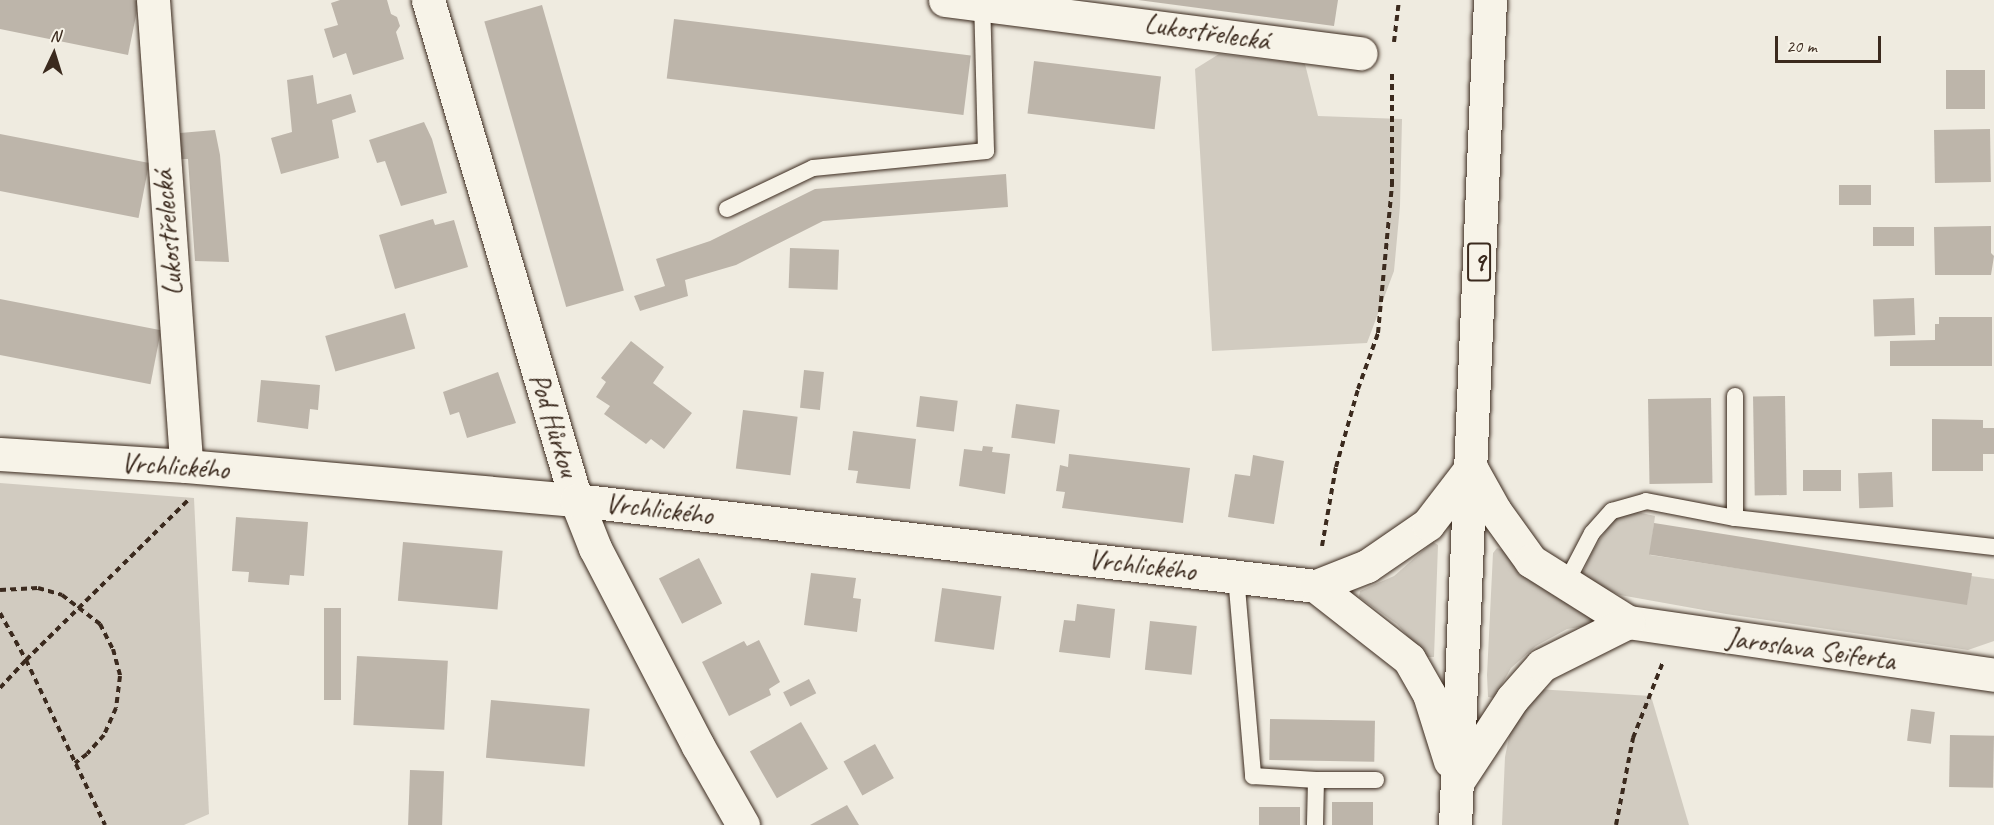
<!DOCTYPE html>
<meta charset="utf-8">
<style>
body{margin:0}
#map{position:relative;width:1994px;height:825px;overflow:hidden;background:#efebe0;font-family:Caveat,sans-serif}
div>[style]{position:absolute}
[style*='--x']{left:calc(var(--x)*1px);top:calc(var(--y)*1px);width:calc(var(--w)*1px);rotate:calc(var(--a)*1deg)}
.green>*{inset:0;background:#d1cbc0}
.building>*{inset:0;background:#bdb5aa;transform-origin:0 0}
.path>*{height:4px;margin-top:-2px;transform-origin:0;background:repeating-linear-gradient(90deg,#3b2a1e 0 6px,transparent 0 10.5px)}
.roads{filter:drop-shadow(0 0 2px #3b2a1e) drop-shadow(0 0 2px #3b2a1e)}
.lane>*{height:16px;margin:-8px;padding:0 8px;transform-origin:8px;border-radius:8px;background:#f7f3e8}
.street>*{height:33px;margin:-16.5px;padding:0 16.5px;transform-origin:16.5px;border-radius:16.5px;background:#f7f3e8}
.primary>*{height:33px;margin:-16.5px;padding:0 16.5px;transform-origin:16.5px;border-radius:16.5px;background:#f7f3e8}
span{translate:-50% -50%;white-space:nowrap;text-align:center;line-height:1.15;-webkit-text-stroke:4.5px #f7f3e8;paint-order:stroke}
.shield-label span{padding:2px 4px;background:#f7f3e8;border:2px solid;border-radius:4px;-webkit-text-stroke-width:0}
.shield-label{font-size:27px;color:#3b2a1e;font-weight:700}
.street-label{font-size:28px;color:#3b2a1e}
.north{position:absolute;left:24px;top:24px;width:60px;height:60px;-webkit-text-stroke:4px #f7f3e8;paint-order:stroke;rotate:4deg;font-size:16px;font-weight:700;line-height:24px;text-align:center;color:#3b2a1e}
.north::after{content:'';display:block;margin:auto;width:21px;height:27px;background:#3b2a1e;clip-path:polygon(50% 0,100% 100%,50% 72%,0 100%)}
.scale{position:absolute;left:1775px;top:36px;width:106px;height:27px;box-sizing:border-box;border:3px solid #3b2a1e;border-top:0;padding-left:8px;font-size:18px;line-height:21px;white-space:nowrap;color:#3b2a1e;-webkit-text-stroke:4px #f7f3e8;paint-order:stroke}
</style>
<div id="map">
<div class="green">
<i style="clip-path:polygon(1219px 54px,1305px 64px,1318px 116px,1402px 119px,1400px 206px,1394px 271px,1367px 343px,1212px 351px,1195px 69px)"></i>
<i style="clip-path:polygon(0 483px,194px 498px,209px 814px,184px 825px,0 825px)"></i>
<i style="clip-path:polygon(1637px 512px,1655px 516px,1650px 555px,1967px 603px,1971px 576px,1994px 579px,1994px 641px,1968px 650px,1726px 614px,1620px 595px,1580px 579px,1592px 552px,1612px 521px,1624px 513px)"></i>
<i style="clip-path:polygon(1433px 542px,1438px 545px,1434px 657px,1426px 657px,1397px 624px,1359px 597px,1360px 591px,1394px 576px)"></i>
<i style="clip-path:polygon(1497px 548px,1503px 550px,1524px 573px,1545px 590px,1580px 610px,1598px 617px,1599px 624px,1567px 629px,1536px 646px,1511px 668px,1494px 698px,1488px 697px,1487px 675px,1493px 553px)"></i>
<i style="clip-path:polygon(1519px 688px,1651px 696px,1689px 825px,1502px 825px,1505px 757px)"></i>
</div>
<div class="building">
<i style="clip-path:polygon(0 0,134px 0,139px 1px,128px 55px,0 29px)"></i>
<i style="clip-path:polygon(340px 0,387px 0,391px 14px,397px 17px,400px 26px,396px 32px,404px 59px,353px 75px,346px 53px,333px 58px,324px 29px,338px 25px,331px 3px)"></i>
<i style="clip-path:polygon(1138px 0,1338px 0,1334px 26px)"></i>
<i style="left:542px;top:5px;width:297px;height:60px;rotate:74deg"></i>
<i style="left:674px;top:19px;width:299px;height:60px;rotate:7deg"></i>
<i style="left:1034px;top:61px;width:128px;height:53px;rotate:7deg"></i>
<i style="left:1946px;top:70px;width:39px;height:39px"></i>
<i style="clip-path:polygon(313px 75px,317px 104px,351px 94px,356px 112px,332px 120px,339px 158px,281px 174px,271px 138px,292px 132px,287px 80px)"></i>
<i style="clip-path:polygon(424px 122px,432px 139px,447px 193px,401px 206px,385px 161px,377px 163px,369px 140px)"></i>
<i style="left:1990px;top:129px;width:53px;height:56px;rotate:89deg"></i>
<i style="clip-path:polygon(215px 130px,220px 155px,229px 262px,195px 261px,188px 159px,181px 159px,180px 133px)"></i>
<i style="left:0;top:134px;width:152px;height:56px;rotate:11deg"></i>
<i style="clip-path:polygon(1006px 174px,1008px 207px,823px 221px,736px 265px,685px 280px,688px 296px,640px 311px,634px 296px,665px 286px,656px 259px,710px 241px,815px 189px)"></i>
<i style="left:1871px;top:185px;width:20px;height:32px;rotate:90deg"></i>
<i style="clip-path:polygon(433px 219px,435px 225px,454px 220px,468px 267px,395px 289px,379px 235px)"></i>
<i style="clip-path:polygon(1991px 226px,1991px 253px,1994px 256px,1991px 275px,1935px 275px,1934px 227px)"></i>
<i style="left:1873px;top:227px;width:41px;height:19px"></i>
<i style="left:790px;top:248px;width:49px;height:40px;rotate:2deg"></i>
<i style="left:1914px;top:298px;width:37px;height:41px;rotate:88deg"></i>
<i style="left:0;top:299px;width:164px;height:55px;rotate:11deg"></i>
<i style="left:405px;top:313px;width:37px;height:83px;rotate:74deg"></i>
<i style="clip-path:polygon(1939px 317px,1992px 317px,1992px 366px,1890px 366px,1890px 341px,1935px 340px,1935px 324px,1939px 324px)"></i>
<i style="clip-path:polygon(631px 341px,664px 367px,653px 383px,692px 413px,664px 449px,651px 439px,646px 444px,604px 414px,610px 406px,596px 397px,606px 382px,601px 378px)"></i>
<i style="left:804px;top:370px;width:20px;height:38px;rotate:6deg"></i>
<i style="clip-path:polygon(498px 372px,516px 423px,467px 438px,459px 412px,450px 415px,443px 392px)"></i>
<i style="clip-path:polygon(261px 380px,320px 385px,318px 410px,310px 409px,308px 429px,257px 422px)"></i>
<i style="left:920px;top:396px;width:38px;height:31px;rotate:7deg"></i>
<i style="left:1785px;top:396px;width:99px;height:32px;rotate:89deg"></i>
<i style="left:1711px;top:398px;width:85px;height:63px;rotate:89deg"></i>
<i style="left:1016px;top:404px;width:44px;height:34px;rotate:8deg"></i>
<i style="left:743px;top:410px;width:55px;height:59px;rotate:7deg"></i>
<i style="clip-path:polygon(1932px 419px,1983px 420px,1983px 428px,1994px 428px,1994px 454px,1983px 454px,1983px 471px,1932px 471px)"></i>
<i style="clip-path:polygon(853px 431px,916px 439px,910px 489px,856px 483px,858px 471px,848px 470px)"></i>
<i style="clip-path:polygon(983px 446px,993px 447px,992px 452px,1010px 454px,1005px 494px,959px 486px,964px 449px,982px 451px)"></i>
<i style="clip-path:polygon(1069px 454px,1190px 468px,1183px 523px,1062px 508px,1065px 492px,1056px 491px,1060px 465px,1068px 467px)"></i>
<i style="clip-path:polygon(1253px 455px,1284px 461px,1274px 524px,1228px 517px,1235px 474px,1250px 476px)"></i>
<i style="left:1803px;top:470px;width:38px;height:21px"></i>
<i style="left:1892px;top:472px;width:35px;height:34px;rotate:88deg"></i>
<i style="clip-path:polygon(236px 517px,308px 522px,304px 576px,290px 575px,289px 585px,248px 582px,249px 572px,232px 571px)"></i>
<i style="left:1654px;top:523px;width:322px;height:32px;rotate:9deg"></i>
<i style="left:403px;top:542px;width:100px;height:59px;rotate:5deg"></i>
<i style="left:699px;top:558px;width:51px;height:45px;rotate:63deg"></i>
<i style="clip-path:polygon(811px 573px,856px 578px,853px 598px,861px 599px,857px 632px,804px 625px)"></i>
<i style="left:942px;top:588px;width:60px;height:54px;rotate:8deg"></i>
<i style="clip-path:polygon(1077px 604px,1115px 609px,1110px 658px,1059px 652px,1064px 620px,1075px 621px)"></i>
<i style="left:324px;top:608px;width:17px;height:92px"></i>
<i style="left:1150px;top:621px;width:47px;height:49px;rotate:6deg"></i>
<i style="clip-path:polygon(759px 640px,780px 682px,769px 689px,771px 695px,729px 716px,702px 662px,744px 641px,747px 646px)"></i>
<i style="left:357px;top:656px;width:91px;height:69px;rotate:3deg"></i>
<i style="left:809px;top:679px;width:16px;height:29px;rotate:63deg"></i>
<i style="left:491px;top:700px;width:99px;height:58px;rotate:5deg"></i>
<i style="left:1911px;top:709px;width:24px;height:32px;rotate:7deg"></i>
<i style="left:1270px;top:719px;width:105px;height:41px;rotate:1deg"></i>
<i style="left:801px;top:722px;width:54px;height:59px;rotate:60deg"></i>
<i style="left:1950px;top:735px;width:44px;height:52px;rotate:1deg"></i>
<i style="left:875px;top:744px;width:39px;height:36px;rotate:61deg"></i>
<i style="left:410px;top:770px;width:34px;height:55px;rotate:2deg"></i>
<i style="left:1332px;top:802px;width:41px;height:23px"></i>
<i style="clip-path:polygon(847px 805px,859px 825px,810px 825px)"></i>
<i style="left:1259px;top:807px;width:41px;height:18px"></i>
</div>
<div class="path">
<i style="--x:1394;--y:42;--w:42;--a:-83.2"></i>
<i style="--x:1322;--y:546;--w:80;--a:-80"></i>
<i style="--x:1336;--y:467;--w:81;--a:-74.2"></i>
<i style="--x:1358;--y:389;--w:59;--a:-70.3"></i>
<i style="--x:1378;--y:333;--w:149;--a:-84.6"></i>
<i style="--x:1392;--y:185;--w:115;--a:-90"></i>
<i style="--x:0;--y:590;--w:38;--a:-3"></i>
<i style="--x:38;--y:588;--w:25;--a:16"></i>
<i style="--x:62;--y:595;--w:48;--a:37.3"></i>
<i style="--x:100;--y:624;--w:28;--a:63"></i>
<i style="--x:113;--y:649;--w:28;--a:75"></i>
<i style="--x:120;--y:676;--w:32;--a:97"></i>
<i style="--x:116;--y:708;--w:30;--a:114"></i>
<i style="--x:104;--y:735;--w:25;--a:132"></i>
<i style="--x:87;--y:754;--w:15;--a:143"></i>
<i style="--x:0;--y:613;--w:54;--a:61"></i>
<i style="--x:26;--y:660;--w:183;--a:64.4"></i>
<i style="--x:0;--y:688;--w:38;--a:-47"></i>
<i style="--x:26;--y:660;--w:228;--a:-44.6"></i>
<i style="--x:1616;--y:825;--w:89;--a:-78.9"></i>
<i style="--x:1633;--y:738;--w:82;--a:-68.5"></i>
</div>
<div class="roads">
<div class="lane">
<i style="--x:727;--y:209;--w:95;--a:-25.5"></i>
<i style="--x:813;--y:168;--w:174;--a:-5.6"></i>
<i style="--x:986;--y:151;--w:148;--a:-91.5"></i>
<i style="--x:1735;--y:396;--w:122;--a:90"></i>
<i style="--x:1236;--y:576;--w:201;--a:85.1"></i>
<i style="--x:1253;--y:776;--w:63;--a:3.6"></i>
<i style="--x:1316;--y:780;--w:45;--a:91.3"></i>
<i style="--x:1566;--y:583;--w:56;--a:-62.5"></i>
<i style="--x:1592;--y:533;--w:30;--a:-48"></i>
<i style="--x:1612;--y:511;--w:35;--a:-16"></i>
<i style="--x:1646;--y:501;--w:91;--a:10.8"></i>
<i style="--x:1735;--y:518;--w:261;--a:6.4"></i>
<i style="--x:1316;--y:780;--w:60;--a:0"></i>
</div>
<div class="street">
<i style="--x:153;--y:0;--w:467;--a:85.9"></i>
<i style="--x:428;--y:0;--w:521;--a:73.51"></i>
<i style="--x:576;--y:500;--w:52;--a:68.4"></i>
<i style="--x:595;--y:548;--w:223;--a:62.5"></i>
<i style="--x:698;--y:746;--w:91;--a:60.3"></i>
<i style="--x:945;--y:0;--w:419;--a:7.3"></i>
<i style="--x:0;--y:454;--w:186;--a:3.7"></i>
<i style="--x:186;--y:466;--w:391;--a:5"></i>
<i style="--x:576;--y:500;--w:745;--a:6.63"></i>
<i style="--x:1628;--y:622;--w:370;--a:8.2"></i>
</div>
<div class="primary">
<i style="--x:1471;--y:468;--w:49;--a:60.8"></i>
<i style="--x:1495;--y:511;--w:62;--a:54.2"></i>
<i style="--x:1531;--y:561;--w:115;--a:32.2"></i>
<i style="--x:1450;--y:761;--w:70;--a:-107.4"></i>
<i style="--x:1429;--y:694;--w:40;--a:-119.7"></i>
<i style="--x:1409;--y:659;--w:118;--a:-141.9"></i>
<i style="--x:1316;--y:586;--w:55;--a:-21.4"></i>
<i style="--x:1367;--y:566;--w:74;--a:-34.5"></i>
<i style="--x:1428;--y:524;--w:71;--a:-52.5"></i>
<i style="--x:1458;--y:781;--w:98;--a:-56.6"></i>
<i style="--x:1512;--y:699;--w:45;--a:-48.6"></i>
<i style="--x:1542;--y:665;--w:96;--a:-26.6"></i>
<i style="--x:1455;--y:825;--w:826;--a:-87.57"></i>
</div>
</div>
<div class="shield-label">
<span style="left:1479px;top:262px">9</span>
</div>
<div class="street-label">
<span style="left:1207px;top:32px;rotate:8deg">Lukostřelecká</span>
<span style="left:168px;top:233px;rotate:-95deg">Lukostřelecká</span>
<span style="left:554px;top:425px;rotate:73deg">Pod Hůrkou</span>
<span style="left:175px;top:466px;rotate:4deg">Vrchlického</span>
<span style="left:659px;top:509px;rotate:7deg">Vrchlického</span>
<span style="left:1142px;top:565px;rotate:7deg">Vrchlického</span>
<span style="left:1811px;top:649px;rotate:8deg">Jaroslava Seiferta</span>
</div>
<div class="north">N</div>
<div class="scale">20 m</div>
</div>
